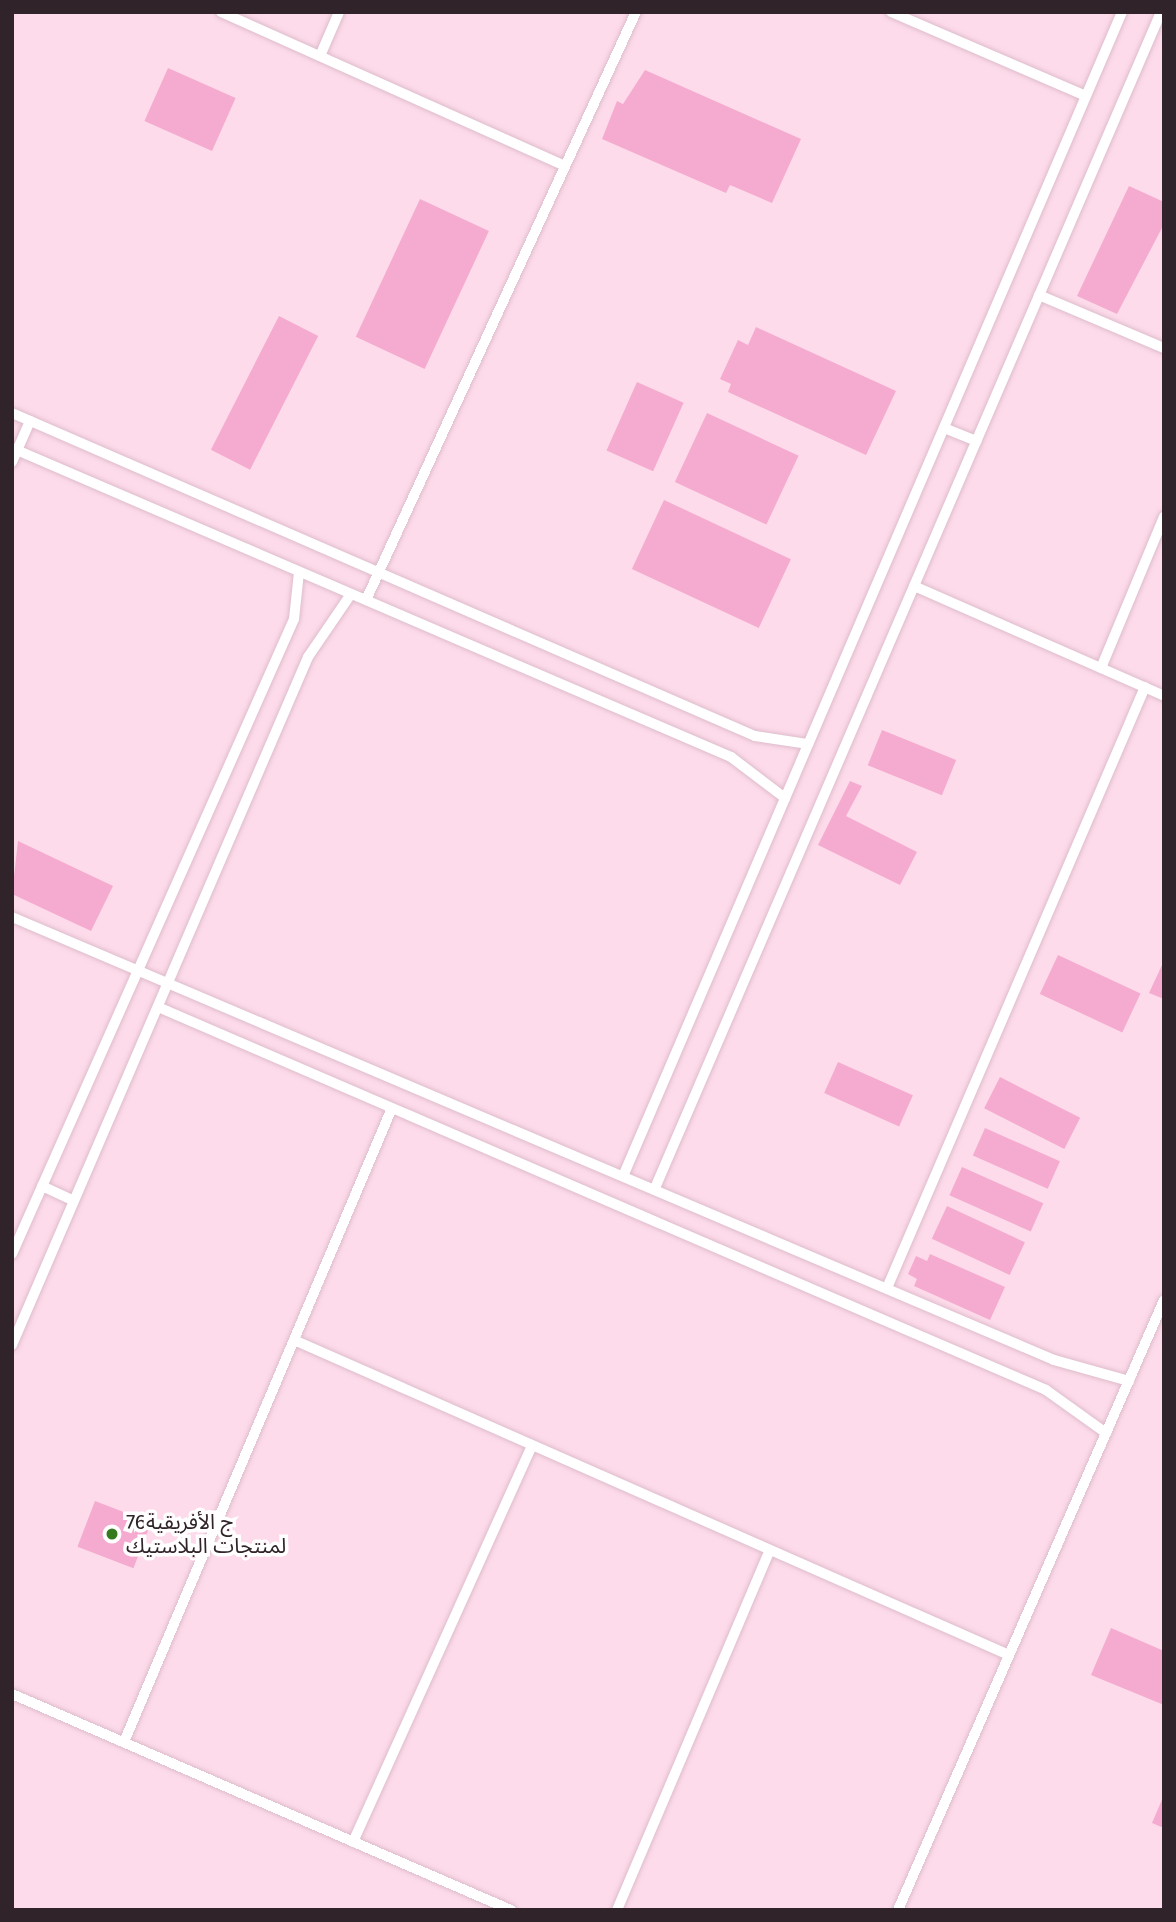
<!DOCTYPE html>
<meta charset="utf-8">
<style>
body{margin:0}
#map{position:relative;width:1176px;height:1922px;overflow:hidden;background:#ffeaf3;font-family:"Fira Sans","Noto Sans Arabic",sans-serif}
div>[style]{position:absolute}
[style*='--x']{left:calc(var(--x)*1px);top:calc(var(--y)*1px);width:calc(var(--w)*1px);rotate:calc(var(--a)*1deg)}
.built>*{inset:0;background:#fddbea;transform-origin:0 0}
.building>*{inset:0;background:#f5abcf;transform-origin:0 0}
.roads{filter:drop-shadow(0 0 2px #debccb) drop-shadow(0 0 2px #debccb)}
.service>*{height:10px;margin:-5px;padding:0 5px;transform-origin:5px;border-radius:5px;background:#fff}
.dots>*{width:19px;height:19px;translate:-50% -50%;box-sizing:border-box;border:4px solid #fff;border-radius:50%}
span{translate:-50% -50%;white-space:nowrap;text-align:center;line-height:1.15;-webkit-text-stroke:7px #fff;paint-order:stroke}
.poi-label{font-size:21px;color:#30242a}
.left{translate:0 -50%;text-align:left}
.frame{position:absolute;inset:0;border:14px solid #30242a;pointer-events:none}
</style>
<div id="map">
<div class="built">
<i style="left:12px;top:12px;width:1152px;height:1898px"></i>
</div>
<div class="building">
<i style="left:168px;top:68px;width:74px;height:58px;rotate:24deg"></i>
<i style="clip-path:polygon(645px 70px,801px 139px,772px 203px,730px 185px,726px 193px,602px 139px,617px 101px,623px 104px)"></i>
<i style="clip-path:polygon(1129px 186px,1164px 202px,1164px 224px,1117px 314px,1077px 296px)"></i>
<i style="left:420px;top:199px;width:76px;height:152px;rotate:25deg"></i>
<i style="left:279px;top:316px;width:44px;height:150px;rotate:27deg"></i>
<i style="clip-path:polygon(756px 327px,896px 391px,866px 455px,728px 392px,731px 384px,720px 379px,738px 340px,748px 345px)"></i>
<i style="left:637px;top:382px;width:51px;height:75px;rotate:24deg"></i>
<i style="left:707px;top:413px;width:101px;height:76px;rotate:25deg"></i>
<i style="left:664px;top:500px;width:140px;height:76px;rotate:25deg"></i>
<i style="left:882px;top:730px;width:80px;height:38px;rotate:22deg"></i>
<i style="clip-path:polygon(850px 781px,862px 786px,846px 816px,917px 852px,900px 885px,818px 845px)"></i>
<i style="clip-path:polygon(18px 841px,113px 886px,91px 931px,12px 894px)"></i>
<i style="left:1058px;top:955px;width:91px;height:43px;rotate:25deg"></i>
<i style="clip-path:polygon(1162px 965px,1164px 966px,1164px 999px,1149px 993px)"></i>
<i style="left:838px;top:1062px;width:82px;height:34px;rotate:24deg"></i>
<i style="left:1000px;top:1077px;width:90px;height:35px;rotate:27deg"></i>
<i style="left:985px;top:1128px;width:82px;height:30px;rotate:24deg"></i>
<i style="left:962px;top:1167px;width:89px;height:31px;rotate:24deg"></i>
<i style="left:947px;top:1206px;width:86px;height:36px;rotate:25deg"></i>
<i style="clip-path:polygon(930px 1254px,1005px 1287px,990px 1320px,914px 1286px,917px 1279px,908px 1274px,916px 1256px,927px 1261px)"></i>
<i style="left:95px;top:1501px;width:60px;height:49px;rotate:21deg"></i>
<i style="clip-path:polygon(1111px 1628px,1164px 1651px,1164px 1705px,1091px 1675px)"></i>
<i style="clip-path:polygon(1164px 1795px,1164px 1828px,1152px 1823px)"></i>
</div>
<div class="roads">
<div class="service">
<i style="--x:221;--y:12;--w:377;--a:24.1"></i>
<i style="--x:891;--y:12;--w:212;--a:23.3"></i>
<i style="--x:320;--y:56;--w:48;--a:-66.6"></i>
<i style="--x:1039;--y:295;--w:136;--a:23"></i>
<i style="--x:12;--y:413;--w:810;--a:23.5"></i>
<i style="--x:755;--y:736;--w:54;--a:8.6"></i>
<i style="--x:944;--y:428;--w:35;--a:22"></i>
<i style="--x:12;--y:448;--w:783;--a:23.26"></i>
<i style="--x:731;--y:757;--w:68;--a:37.2"></i>
<i style="--x:12;--y:462;--w:45;--a:-66.3"></i>
<i style="--x:914;--y:586;--w:273;--a:23.7"></i>
<i style="--x:366;--y:600;--w:647;--a:-65.34"></i>
<i style="--x:1101;--y:668;--w:164;--a:-67.4"></i>
<i style="--x:12;--y:917;--w:1132;--a:23.03"></i>
<i style="--x:1054;--y:1360;--w:78;--a:15.6"></i>
<i style="--x:158;--y:1007;--w:967;--a:23.33"></i>
<i style="--x:1046;--y:1390;--w:74;--a:35.6"></i>
<i style="--x:624;--y:1174;--w:1264;--a:-66.8"></i>
<i style="--x:42;--y:1186;--w:35;--a:25"></i>
<i style="--x:655;--y:1188;--w:1280;--a:-66.72"></i>
<i style="--x:12;--y:1254;--w:695;--a:-66.05"></i>
<i style="--x:294;--y:619;--w:47;--a:-83.9"></i>
<i style="--x:887;--y:1288;--w:654;--a:-66.77"></i>
<i style="--x:294;--y:1340;--w:781;--a:23.78"></i>
<i style="--x:12;--y:1345;--w:749;--a:-66.72"></i>
<i style="--x:308;--y:657;--w:76;--a:-55.7"></i>
<i style="--x:12;--y:1694;--w:544;--a:23.41"></i>
<i style="--x:124;--y:1742;--w:688;--a:-67.09"></i>
<i style="--x:353;--y:1842;--w:435;--a:-65.7"></i>
<i style="--x:617;--y:1910;--w:391;--a:-67"></i>
<i style="--x:898;--y:1910;--w:665;--a:-66.44"></i>
</div>
</div>
<div class="dots">
<i style="left:112px;top:1534px;background:#357b1d"></i>
</div>
<div class="poi-label">
<span class="left" style="left:126px;top:1534px">76ج الأفريقية<br>لمنتجات البلاستيك</span>
</div>
<div class="frame"></div>
</div>
